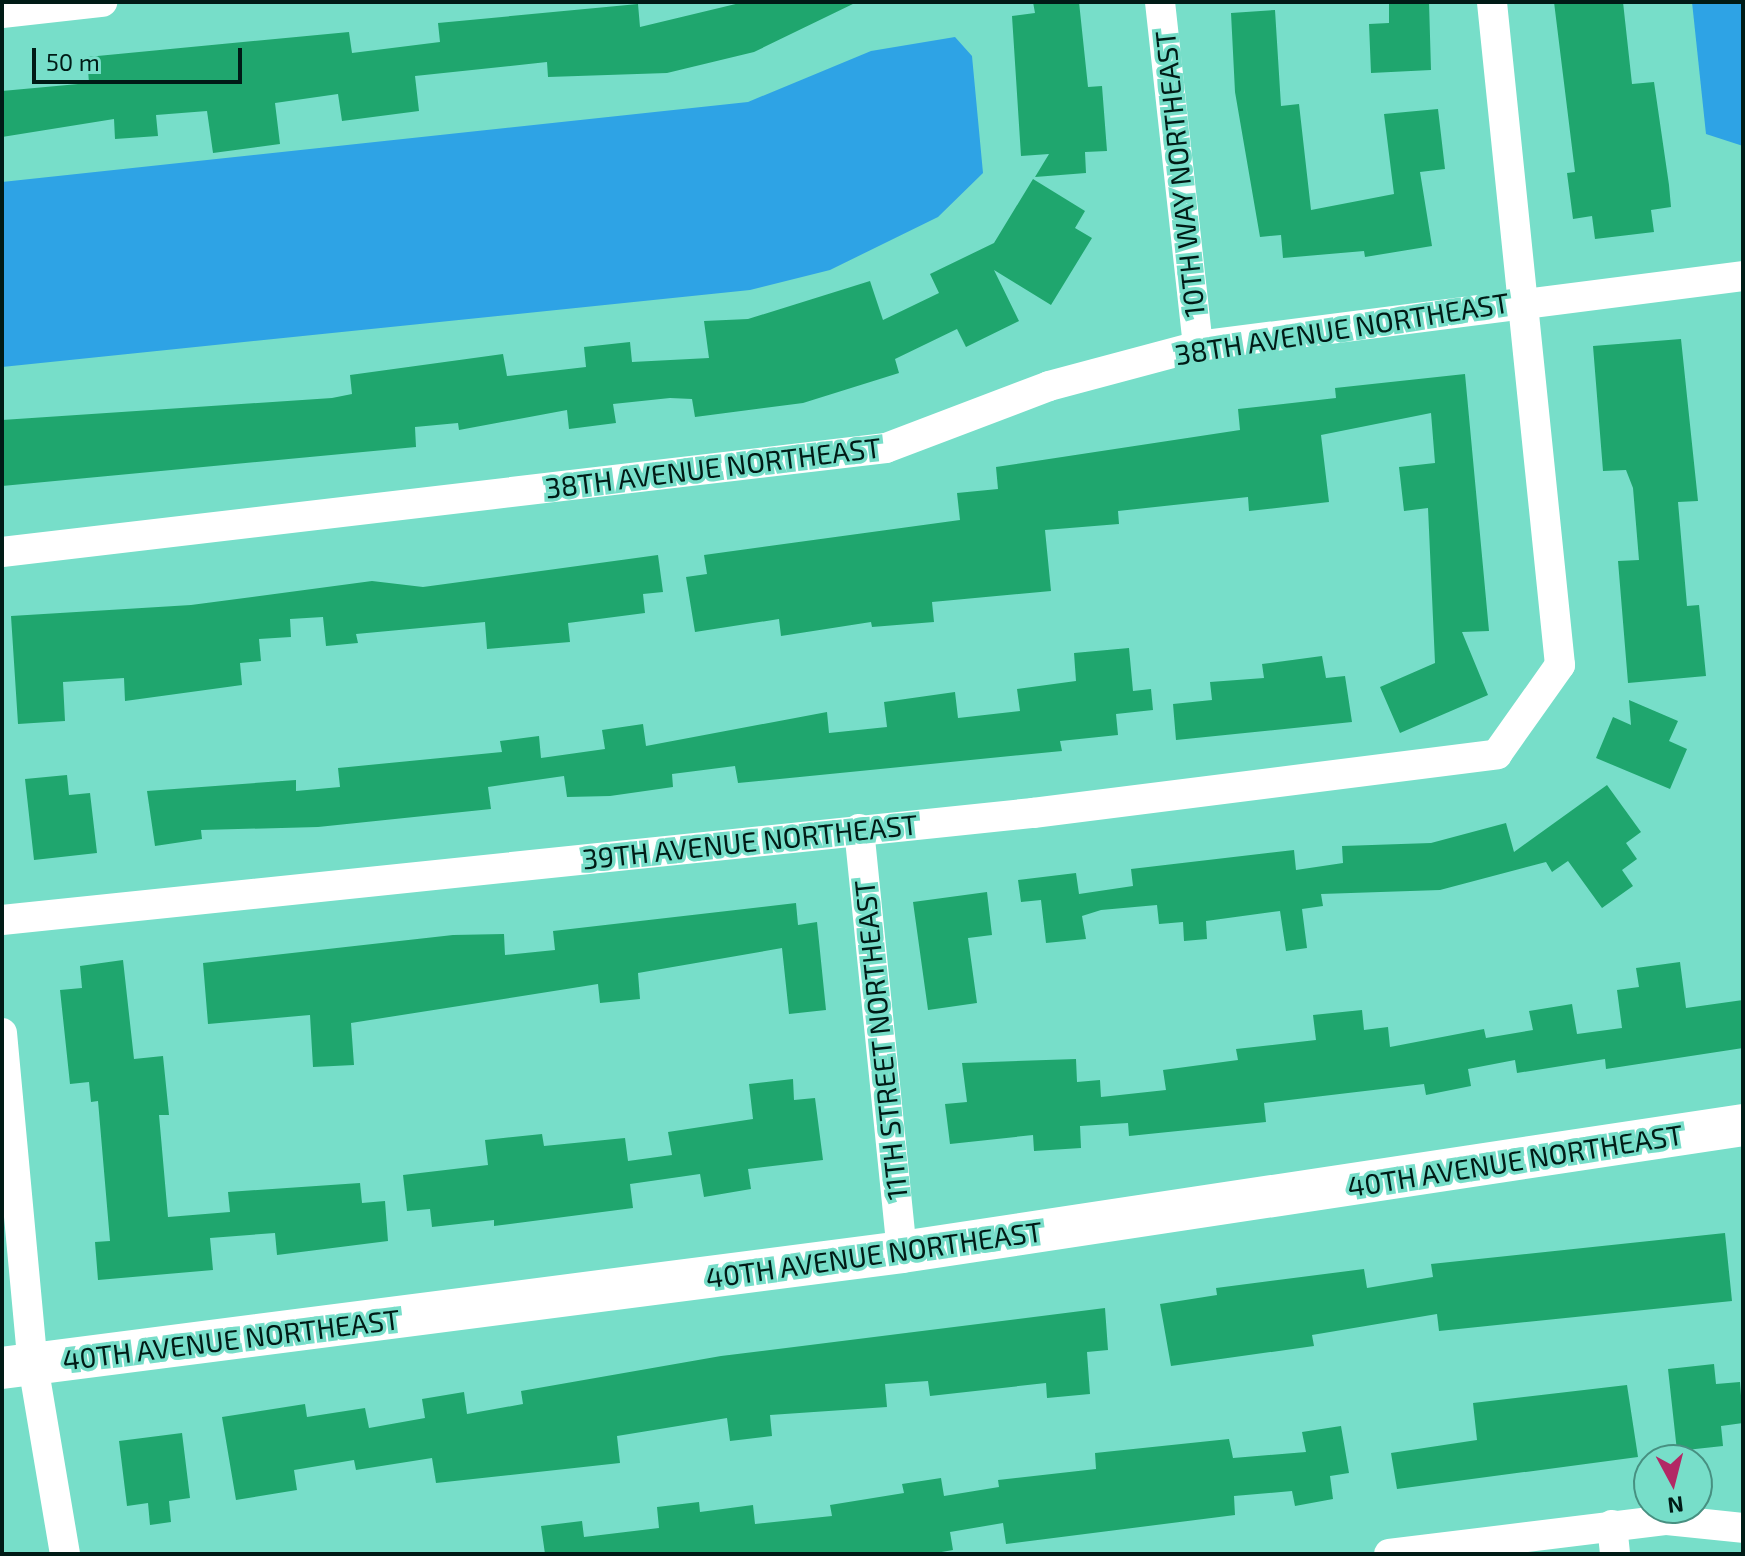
<!DOCTYPE html>
<style>
body{margin:0}
#map{position:relative;width:1745px;height:1556px;overflow:hidden;background:#77dec9;font-family:"Exo 2",sans-serif}
div>[style]{position:absolute}
[style*='--x']{left:calc(var(--x)*1px);top:calc(var(--y)*1px);width:calc(var(--w)*1px);rotate:calc(var(--a)*1deg)}
.water>*{inset:0;background:#2ea3e5}
.building>*{inset:0;background:#1fa66e}
.street>*{height:30px;margin:-15px;padding:0 15px;transform-origin:15px;border-radius:15px;background:#fff}
.secondary>*{height:42px;margin:-21px;padding:0 21px;transform-origin:21px;border-radius:21px;background:#fff}
span{translate:-50% -50%;white-space:nowrap;text-align:center;line-height:1.15;-webkit-text-stroke:7px #77dec9;paint-order:stroke}
.street-label{font-size:28px;color:#001b16}
.frame{position:absolute;inset:0;border:4px solid #001b16;pointer-events:none}
.north{position:absolute;left:1633px;top:1444px;width:80px;height:80px;box-sizing:border-box;background:#77dec9;border:2px solid #479081;border-radius:50%;rotate:173deg;font-size:22px;font-weight:700;line-height:32px;text-align:center;color:#001b16}
.north::after{content:'';display:block;margin:auto;width:28px;height:36px;background:#b32865;clip-path:polygon(50% 0,100% 100%,50% 72%,0 100%)}
.scale{position:absolute;left:32px;top:48px;width:210px;height:36px;box-sizing:border-box;border:4px solid #001b16;border-top:0;padding-left:10px;font-size:24px;line-height:28px;white-space:nowrap;color:#001b16;-webkit-text-stroke:6px #77dec9;paint-order:stroke}
</style>
<div id="map">
<div class="water">
<i style="clip-path:polygon(1692px 2px,1743px 2px,1743px 146px,1706px 134px)"></i>
<i style="clip-path:polygon(955px 37px,972px 56px,983px 173px,938px 217px,830px 270px,750px 290px,2px 367px,2px 182px,748px 102px,871px 51px)"></i>
</div>
<div class="building">
<i style="clip-path:polygon(744px 2px,857px 2px,754px 52px,667px 73px,548px 77px,547px 62px,415px 76px,419px 111px,342px 121px,338px 94px,275px 103px,280px 144px,213px 153px,207px 111px,156px 115px,158px 136px,115px 139px,114px 119px,2px 137px,2px 91px,89px 83px,87px 57px,349px 32px,352px 53px,440px 42px,438px 23px,638px 4px,640px 27px)"></i>
<i style="clip-path:polygon(1033px 2px,1079px 2px,1088px 87px,1102px 86px,1107px 151px,1085px 152px,1086px 173px,1035px 177px,1049px 154px,1021px 156px,1012px 16px,1035px 13px)"></i>
<i style="clip-path:polygon(1389px 2px,1429px 2px,1431px 70px,1371px 73px,1369px 24px,1389px 23px)"></i>
<i style="clip-path:polygon(1554px 2px,1623px 2px,1632px 84px,1654px 82px,1669px 185px,1671px 207px,1651px 210px,1654px 232px,1595px 239px,1592px 216px,1573px 219px,1567px 173px,1575px 172px)"></i>
<i style="clip-path:polygon(1275px 10px,1281px 106px,1299px 104px,1311px 210px,1394px 194px,1384px 114px,1438px 109px,1445px 169px,1420px 172px,1432px 246px,1365px 257px,1364px 251px,1283px 258px,1281px 235px,1260px 237px,1235px 92px,1231px 13px)"></i>
<i style="clip-path:polygon(1033px 179px,1085px 211px,1075px 228px,1092px 238px,1051px 305px,994px 270px,1019px 321px,966px 347px,957px 329px,895px 359px,899px 373px,803px 403px,695px 417px,692px 399px,670px 398px,613px 404px,616px 423px,569px 429px,567px 410px,459px 430px,458px 423px,415px 427px,416px 447px,2px 486px,2px 420px,332px 398px,352px 394px,350px 375px,503px 354px,507px 376px,586px 367px,584px 347px,630px 342px,632px 362px,709px 358px,704px 321px,748px 319px,870px 281px,883px 320px,939px 293px,930px 274px,994px 243px)"></i>
<i style="clip-path:polygon(1681px 339px,1698px 501px,1678px 502px,1687px 606px,1699px 605px,1706px 676px,1628px 683px,1618px 561px,1639px 560px,1633px 488px,1626px 470px,1603px 471px,1593px 346px)"></i>
<i style="clip-path:polygon(1465px 374px,1489px 631px,1462px 632px,1488px 695px,1400px 733px,1380px 687px,1435px 663px,1428px 508px,1404px 511px,1399px 467px,1435px 463px,1431px 413px,1321px 435px,1329px 502px,1249px 511px,1248px 497px,1118px 511px,1119px 524px,1045px 530px,1051px 591px,932px 602px,934px 622px,872px 627px,871px 622px,781px 636px,779px 619px,695px 632px,686px 577px,707px 574px,704px 555px,960px 520px,957px 493px,998px 489px,996px 467px,1240px 430px,1238px 409px,1336px 398px,1335px 388px)"></i>
<i style="clip-path:polygon(658px 555px,663px 592px,643px 594px,645px 613px,568px 623px,570px 642px,487px 649px,485px 622px,356px 634px,358px 643px,326px 646px,323px 617px,290px 619px,291px 637px,259px 639px,261px 661px,240px 663px,242px 685px,125px 701px,124px 678px,63px 682px,65px 721px,18px 724px,11px 616px,191px 605px,372px 581px,423px 587px)"></i>
<i style="clip-path:polygon(1129px 648px,1133px 691px,1151px 689px,1153px 710px,1116px 714px,1118px 735px,1060px 741px,1062px 751px,738px 783px,735px 766px,672px 774px,673px 787px,610px 796px,567px 797px,564px 776px,488px 787px,491px 809px,318px 827px,201px 830px,202px 839px,155px 846px,147px 791px,296px 780px,296px 791px,340px 787px,338px 768px,502px 752px,500px 741px,539px 736px,541px 758px,605px 749px,602px 730px,643px 724px,646px 746px,827px 712px,829px 733px,887px 727px,884px 702px,955px 692px,958px 718px,1020px 711px,1017px 689px,1076px 681px,1074px 653px)"></i>
<i style="clip-path:polygon(1322px 656px,1326px 678px,1345px 676px,1352px 722px,1176px 740px,1173px 704px,1212px 700px,1210px 682px,1264px 678px,1262px 664px)"></i>
<i style="clip-path:polygon(1629px 700px,1678px 721px,1669px 741px,1687px 749px,1670px 789px,1596px 758px,1613px 717px,1631px 725px)"></i>
<i style="clip-path:polygon(67px 775px,69px 795px,90px 793px,97px 853px,34px 860px,25px 779px)"></i>
<i style="clip-path:polygon(1607px 785px,1641px 832px,1626px 843px,1637px 859px,1622px 870px,1633px 886px,1602px 908px,1568px 861px,1552px 872px,1546px 862px,1440px 890px,1321px 894px,1323px 906px,1302px 909px,1307px 948px,1286px 951px,1280px 911px,1206px 921px,1207px 939px,1184px 941px,1183px 922px,1159px 924px,1157px 905px,1101px 910px,1082px 916px,1086px 939px,1046px 943px,1041px 900px,1021px 902px,1018px 880px,1076px 873px,1079px 894px,1133px 886px,1131px 869px,1294px 850px,1296px 870px,1343px 863px,1342px 846px,1431px 843px,1506px 823px,1514px 852px)"></i>
<i style="clip-path:polygon(987px 892px,992px 935px,968px 938px,977px 1003px,928px 1010px,913px 902px)"></i>
<i style="clip-path:polygon(796px 903px,798px 925px,817px 922px,826px 1010px,789px 1014px,782px 948px,638px 973px,640px 999px,600px 1003px,598px 984px,351px 1023px,354px 1065px,313px 1067px,310px 1015px,208px 1024px,203px 963px,453px 935px,504px 934px,505px 955px,555px 950px,553px 931px)"></i>
<i style="clip-path:polygon(123px 960px,134px 1059px,163px 1056px,169px 1115px,159px 1115px,168px 1217px,230px 1212px,228px 1192px,360px 1183px,362px 1203px,385px 1201px,388px 1241px,277px 1255px,275px 1233px,210px 1238px,213px 1270px,98px 1280px,95px 1242px,110px 1241px,98px 1101px,91px 1102px,89px 1082px,70px 1084px,60px 990px,82px 988px,80px 966px)"></i>
<i style="clip-path:polygon(1680px 962px,1686px 1008px,1743px 1000px,1743px 1048px,1606px 1069px,1605px 1059px,1517px 1073px,1515px 1060px,1468px 1069px,1471px 1086px,1426px 1095px,1424px 1084px,1264px 1103px,1266px 1122px,1129px 1136px,1128px 1123px,1080px 1126px,1081px 1148px,1034px 1151px,1033px 1135px,950px 1144px,945px 1104px,967px 1102px,962px 1063px,1076px 1059px,1077px 1082px,1100px 1080px,1101px 1097px,1166px 1090px,1163px 1070px,1238px 1060px,1236px 1049px,1316px 1040px,1313px 1015px,1362px 1010px,1364px 1030px,1388px 1027px,1390px 1047px,1484px 1029px,1486px 1038px,1533px 1030px,1529px 1011px,1572px 1004px,1577px 1034px,1622px 1028px,1617px 990px,1639px 987px,1636px 968px)"></i>
<i style="clip-path:polygon(793px 1079px,794px 1100px,815px 1098px,823px 1160px,748px 1169px,751px 1189px,704px 1197px,700px 1174px,630px 1184px,633px 1208px,494px 1226px,494px 1220px,432px 1227px,430px 1209px,407px 1211px,403px 1175px,488px 1165px,485px 1140px,542px 1134px,544px 1146px,625px 1138px,628px 1161px,672px 1155px,668px 1132px,753px 1119px,749px 1084px)"></i>
<i style="clip-path:polygon(1725px 1233px,1732px 1301px,1439px 1331px,1437px 1314px,1312px 1335px,1314px 1346px,1171px 1366px,1160px 1304px,1217px 1295px,1216px 1288px,1364px 1269px,1367px 1288px,1433px 1277px,1431px 1264px)"></i>
<i style="clip-path:polygon(1105px 1308px,1108px 1350px,1087px 1352px,1090px 1394px,1047px 1398px,1046px 1383px,930px 1396px,928px 1381px,885px 1384px,887px 1407px,770px 1415px,772px 1436px,730px 1441px,727px 1418px,617px 1436px,620px 1463px,436px 1483px,432px 1458px,356px 1470px,354px 1460px,294px 1470px,297px 1490px,236px 1500px,222px 1417px,305px 1404px,307px 1417px,365px 1408px,369px 1428px,425px 1418px,422px 1399px,464px 1392px,467px 1414px,523px 1404px,521px 1391px,721px 1356px)"></i>
<i style="clip-path:polygon(1714px 1364px,1716px 1384px,1740px 1382px,1743px 1423px,1721px 1426px,1723px 1446px,1677px 1451px,1668px 1369px)"></i>
<i style="clip-path:polygon(1627px 1385px,1638px 1457px,1397px 1489px,1391px 1453px,1477px 1440px,1473px 1403px)"></i>
<i style="clip-path:polygon(1341px 1426px,1349px 1473px,1330px 1476px,1333px 1499px,1295px 1506px,1292px 1491px,1234px 1496px,1235px 1515px,1006px 1544px,1003px 1523px,950px 1532px,953px 1550px,930px 1554px,545px 1554px,541px 1526px,582px 1521px,584px 1537px,659px 1528px,657px 1507px,699px 1502px,700px 1512px,753px 1505px,755px 1524px,832px 1516px,830px 1505px,904px 1493px,902px 1484px,941px 1478px,944px 1496px,999px 1487px,998px 1480px,1096px 1469px,1095px 1453px,1229px 1439px,1233px 1458px,1306px 1452px,1302px 1432px)"></i>
<i style="clip-path:polygon(182px 1433px,190px 1498px,169px 1501px,171px 1522px,150px 1525px,148px 1503px,127px 1506px,119px 1441px)"></i>
</div>
<div class="street">
<i style="--x:1160;--y:2;--w:346;--a:83.7"></i>
<i style="--x:2;--y:13;--w:101;--a:-6.3"></i>
<i style="--x:2;--y:552;--w:890;--a:-6.71"></i>
<i style="--x:886;--y:448;--w:174;--a:-20.8"></i>
<i style="--x:1049;--y:386;--w:154;--a:-15"></i>
<i style="--x:1198;--y:346;--w:549;--a:-7.32"></i>
<i style="--x:859;--y:829;--w:425;--a:84.2"></i>
<i style="--x:2;--y:920;--w:1037;--a:-5.93"></i>
<i style="--x:1033;--y:813;--w:468;--a:-7.2"></i>
<i style="--x:1497;--y:754;--w:109;--a:-54.7"></i>
<i style="--x:1560;--y:665;--w:666;--a:-95.86"></i>
<i style="--x:2;--y:1033;--w:333;--a:84.7"></i>
<i style="--x:33;--y:1365;--w:192;--a:80.4"></i>
<i style="--x:1612;--y:1525;--w:29;--a:84"></i>
<i style="--x:1389;--y:1554;--w:280;--a:-7"></i>
<i style="--x:1667;--y:1520;--w:76;--a:6"></i>
</div>
<div class="secondary">
<i style="--x:2;--y:1368;--w:907;--a:-7.34"></i>
<i style="--x:902;--y:1252;--w:851;--a:-8.59"></i>
</div>
<div class="street-label">
<span style="left:1179px;top:174px;rotate:-96deg">10TH WAY NORTHEAST</span>
<span style="left:1342px;top:328px;rotate:-9deg">38TH AVENUE NORTHEAST</span>
<span style="left:713px;top:467px;rotate:-7deg">38TH AVENUE NORTHEAST</span>
<span style="left:750px;top:841px;rotate:-6deg">39TH AVENUE NORTHEAST</span>
<span style="left:880px;top:1040px;rotate:-96deg">11TH STREET NORTHEAST</span>
<span style="left:1515px;top:1160px;rotate:-9deg">40TH AVENUE NORTHEAST</span>
<span style="left:874px;top:1254px;rotate:-8deg">40TH AVENUE NORTHEAST</span>
<span style="left:231px;top:1339px;rotate:-7deg">40TH AVENUE NORTHEAST</span>
</div>
<div class="frame"></div>
<div class="north">N</div>
<div class="scale">50 m</div>
</div>
